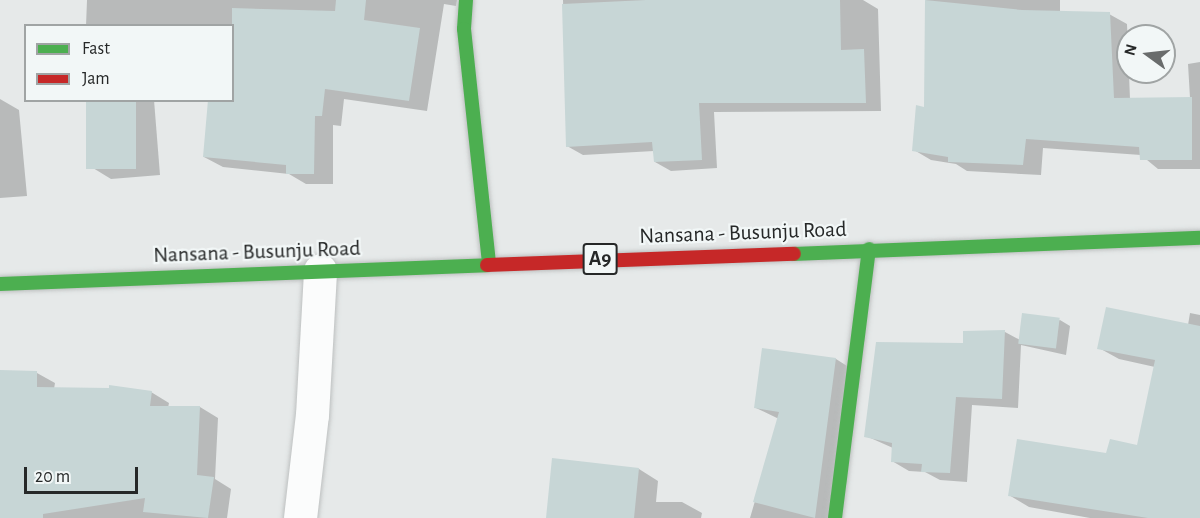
<!DOCTYPE html>
<style>
body{margin:0}
#map{position:relative;width:1200px;height:518px;overflow:hidden;background:#e6e9e9;font-family:"Alegreya Sans",sans-serif}
div>[style]{position:absolute}
[style*='--x']{left:calc(var(--x)*1px);top:calc(var(--y)*1px);width:calc(var(--w)*1px);rotate:calc(var(--a)*1deg)}
.shadow>*{inset:0;background:#0003}
.building>*{inset:0;background:#c7d6d6;transform-origin:0 0}
.roads{filter:drop-shadow(0 0 2px #bdc0c0) drop-shadow(0 0 2px #bdc0c0)}
.street>*{height:33px;margin:-16.5px;padding:0 16.5px;transform-origin:16.5px;border-radius:16.5px;background:#fbfcfc}
.fast>*{height:14px;margin:-7px;padding:0 7px;transform-origin:7px;border-radius:7px;background:#4caf50}
.jam>*{height:14px;margin:-7px;padding:0 7px;transform-origin:7px;border-radius:7px;background:#c62828}
span{translate:-50% -50%;white-space:nowrap;text-align:center;line-height:1.15;-webkit-text-stroke:4.5px #f2f7f7;paint-order:stroke}
.shield-label span{padding:2px 4px;background:#f2f7f7;border:2px solid;border-radius:4px;-webkit-text-stroke-width:0}
.shield-label{font-size:21px;color:#262828;font-weight:700}
.street-label{font-size:22px;color:#262828}
.legend{position:absolute;left:24px;top:24px;width:210px;height:78px;box-sizing:border-box;background:#f2f7f7;border:2px solid #a0a4a4;margin:0;padding:8px 10px;list-style:none;font-size:18px;color:#262828}
.legend li{display:flex;align-items:center;gap:12px;height:30px}
.legend b{width:30px;border:2px solid #a0a4a4}
.north{position:absolute;left:1116px;top:24px;width:60px;height:60px;box-sizing:border-box;background:#f2f7f7;border:2px solid #a0a4a4;border-radius:50%;rotate:285deg;font-size:16px;font-weight:700;line-height:24px;text-align:center;color:#262828}
.north::after{content:'';display:block;margin:auto;width:21px;height:27px;background:#696c6c;clip-path:polygon(50% 0,100% 100%,50% 72%,0 100%)}
.scale{position:absolute;left:24px;top:467px;width:114px;height:27px;box-sizing:border-box;border:3px solid #262828;border-top:0;padding-left:8px;font-size:18px;line-height:21px;white-space:nowrap;color:#262828;-webkit-text-stroke:4px #f2f7f7;paint-order:stroke}
</style>
<div id="map">
<div class="shadow">
<i style="clip-path:polygon(87px 0,457px 0,456px 6px,444px 4px,427px 111px,344px 99px,341px 126px,333px 125px,333px 184px,306px 184px,289px 174px,223px 167px,204px 157px,232px 100px,232px 26px,86px 26px)"></i>
<i style="clip-path:polygon(563px 0,863px 0,878px 9px,881px 111px,714px 112px,717px 168px,671px 171px,655px 162px,654px 151px,583px 155px,567px 146px)"></i>
<i style="clip-path:polygon(926px 0,1060px 0,1060px 12px,1109px 14px,1127px 24px,1130px 99px,1190px 98px,1188px 64px,1200px 62px,1200px 169px,1158px 169px,1141px 155px,1043px 148px,1041px 175px,967px 171px,956px 164px,931px 160px,914px 150px,925px 108px)"></i>
<i style="clip-path:polygon(0 99px,19px 110px,27px 196px,0 198px)"></i>
<i style="clip-path:polygon(87px 100px,154px 100px,160px 175px,111px 179px,93px 168px)"></i>
<i style="clip-path:polygon(1190px 313px,1200px 315px,1200px 518px,1090px 518px,1029px 507px,1009px 495px,1107px 455px,1138px 447px,1155px 367px,1119px 359px,1099px 348px,1188px 325px)"></i>
<i style="clip-path:polygon(1060px 320px,1070px 326px,1066px 355px,1021px 345px,1018px 408px,972px 405px,967px 482px,940px 480px,925px 472px,909px 471px,892px 461px,893px 448px,866px 436px,965px 344px,1005px 332px,1020px 340px)"></i>
<i style="clip-path:polygon(764px 350px,836px 359px,855px 371px,834px 518px,750px 518px,779px 419px,756px 408px)"></i>
<i style="clip-path:polygon(0 371px,37px 373px,55px 383px,54px 389px,151px 392px,169px 403px,168px 408px,200px 407px,218px 418px,215px 479px,231px 489px,227px 518px,0 518px)"></i>
<i style="clip-path:polygon(639px 469px,658px 481px,656px 502px,682px 502px,702px 513px,701px 518px,547px 518px)"></i>
</div>
<div class="building">
<i style="clip-path:polygon(336px 0,366px 0,364px 20px,420px 28px,409px 101px,325px 89px,322px 116px,315px 116px,314px 174px,286px 174px,286px 165px,203px 157px,208px 100px,232px 100px,232px 8px,335px 11px)"></i>
<i style="clip-path:polygon(646px 0,840px 0,841px 50px,864px 49px,866px 103px,699px 103px,702px 160px,654px 162px,652px 142px,566px 147px,562px 4px)"></i>
<i style="clip-path:polygon(925px 0,1022px 10px,1110px 12px,1114px 98px,1192px 97px,1192px 160px,1140px 160px,1139px 147px,1026px 139px,1023px 165px,948px 162px,948px 157px,912px 151px,916px 105px,924px 107px)"></i>
<i style="left:86px;top:100px;width:50px;height:69px"></i>
<i style="clip-path:polygon(1106px 307px,1200px 326px,1200px 518px,1148px 518px,1008px 496px,1017px 439px,1106px 453px,1110px 439px,1137px 445px,1155px 360px,1097px 349px)"></i>
<i style="left:1022px;top:313px;width:38px;height:31px;rotate:7deg"></i>
<i style="clip-path:polygon(1005px 330px,1002px 399px,956px 397px,950px 473px,921px 472px,922px 464px,891px 462px,892px 443px,864px 437px,876px 342px,963px 343px,963px 331px)"></i>
<i style="clip-path:polygon(762px 348px,836px 358px,815px 518px,753px 502px,779px 412px,754px 408px)"></i>
<i style="clip-path:polygon(0 370px,37px 371px,37px 387px,109px 388px,109px 385px,152px 391px,150px 406px,200px 406px,197px 475px,214px 477px,208px 518px,143px 512px,145px 498px,43px 514px,43px 518px,0 518px)"></i>
<i style="clip-path:polygon(552px 458px,639px 468px,634px 518px,546px 518px)"></i>
</div>
<div class="roads">
<div class="street">
<i style="--x:300;--y:518;--w:104;--a:-83.4"></i>
<i style="--x:312;--y:415;--w:145;--a:-86.8"></i>
</div>
<div class="fast">
<i style="--x:466;--y:0;--w:29;--a:94"></i>
<i style="--x:464;--y:29;--w:236;--a:83.9"></i>
<i style="--x:794;--y:254;--w:406;--a:-2.3"></i>
<i style="--x:0;--y:284;--w:487;--a:-2.2"></i>
<i style="--x:835;--y:518;--w:271;--a:-82.8"></i>
</div>
<div class="jam">
<i style="--x:487;--y:265;--w:307;--a:-2.1"></i>
</div>
</div>
<div class="shield-label">
<span style="left:600px;top:259px">A9</span>
</div>
<div class="street-label">
<span style="left:743px;top:233px;rotate:-2deg">Nansana - Busunju Road</span>
<span style="left:257px;top:252px;rotate:-2deg">Nansana - Busunju Road</span>
</div>
<ul class="legend">
<li><b style="height:8px;background:#4caf50"></b>Fast</li>
<li><b style="height:8px;background:#c62828"></b>Jam</li>
</ul>
<div class="north">N</div>
<div class="scale">20 m</div>
</div>
